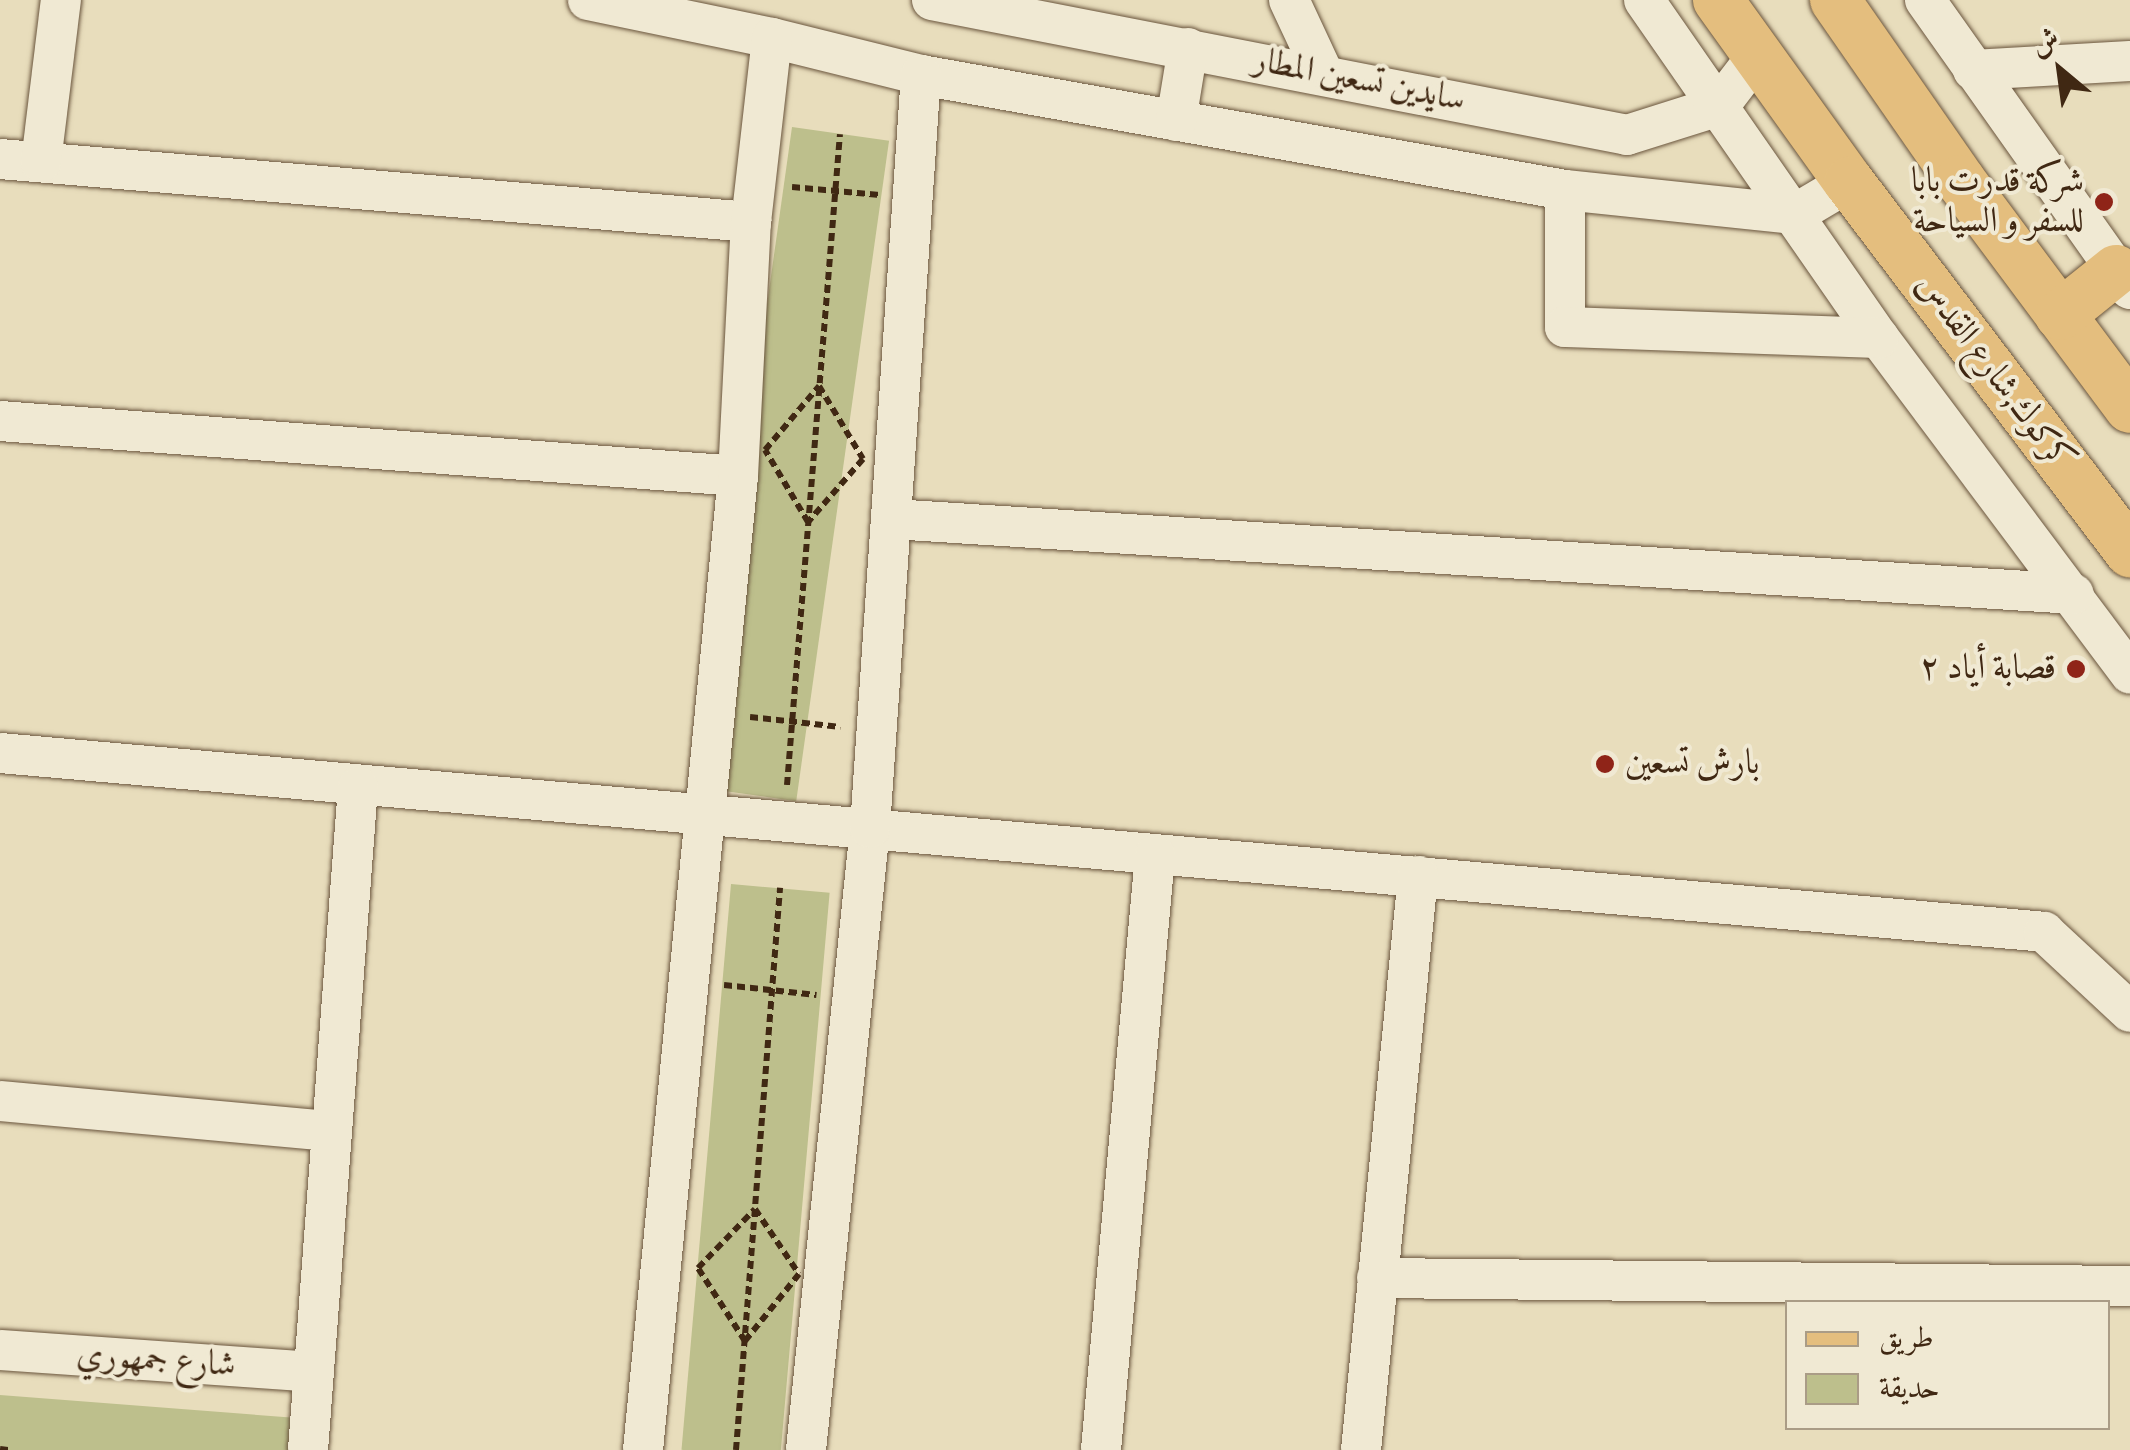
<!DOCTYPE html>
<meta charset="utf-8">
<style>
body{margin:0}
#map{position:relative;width:2130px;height:1450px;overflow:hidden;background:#e8ddbc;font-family:Vollkorn,Amiri,serif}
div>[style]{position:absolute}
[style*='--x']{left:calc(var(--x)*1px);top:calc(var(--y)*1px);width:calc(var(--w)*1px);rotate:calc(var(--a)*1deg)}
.green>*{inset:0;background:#bdbf8c;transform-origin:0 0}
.path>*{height:6px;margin-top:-3px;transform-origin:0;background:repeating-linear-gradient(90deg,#402813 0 8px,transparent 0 13px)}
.roads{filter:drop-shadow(0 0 2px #6a553d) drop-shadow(0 0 2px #6a553d)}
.minor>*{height:40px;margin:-20px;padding:0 20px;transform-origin:20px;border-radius:20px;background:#f0e9d3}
.major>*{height:50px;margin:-25px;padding:0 25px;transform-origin:25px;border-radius:25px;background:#e4be7e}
.dots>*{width:28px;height:28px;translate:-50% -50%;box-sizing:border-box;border:5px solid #f0e9d3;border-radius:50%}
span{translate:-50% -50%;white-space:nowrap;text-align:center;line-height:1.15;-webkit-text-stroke:8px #f0e9d3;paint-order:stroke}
.street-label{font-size:35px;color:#402813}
.poi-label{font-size:35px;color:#402813}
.right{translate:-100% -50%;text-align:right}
.left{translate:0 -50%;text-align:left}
.legend{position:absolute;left:1785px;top:1300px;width:325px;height:130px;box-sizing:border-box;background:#f0e9d3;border:2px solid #aa9c86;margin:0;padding:12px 18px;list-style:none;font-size:30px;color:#402813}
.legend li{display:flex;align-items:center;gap:20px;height:50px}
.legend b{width:50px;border:2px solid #aa9c86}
.north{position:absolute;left:2010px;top:20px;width:100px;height:100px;-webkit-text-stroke:8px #f0e9d3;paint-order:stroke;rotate:331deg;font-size:28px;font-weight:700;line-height:40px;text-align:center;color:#402813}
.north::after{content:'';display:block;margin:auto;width:35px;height:45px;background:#402813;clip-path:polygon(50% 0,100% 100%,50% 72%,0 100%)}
</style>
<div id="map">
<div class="green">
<i style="left:792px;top:127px;width:98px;height:667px;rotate:8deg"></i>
<i style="left:731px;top:884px;width:99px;height:568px;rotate:5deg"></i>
<i style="clip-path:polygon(0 1395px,297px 1418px,294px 1450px,0 1450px)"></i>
</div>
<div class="path">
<i style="--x:792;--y:187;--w:88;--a:5.2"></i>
<i style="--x:819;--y:386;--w:85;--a:58.9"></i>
<i style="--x:863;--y:459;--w:84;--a:131.1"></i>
<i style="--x:808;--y:522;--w:84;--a:-120.8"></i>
<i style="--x:765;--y:450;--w:84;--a:-49.8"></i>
<i style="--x:750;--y:717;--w:91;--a:6.3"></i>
<i style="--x:787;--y:785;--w:653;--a:-85.35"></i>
<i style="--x:724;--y:985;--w:93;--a:6.2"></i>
<i style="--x:755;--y:1209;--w:78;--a:55.9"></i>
<i style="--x:799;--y:1274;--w:86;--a:128.9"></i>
<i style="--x:745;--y:1341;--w:87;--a:-122.8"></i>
<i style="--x:698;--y:1268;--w:82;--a:-46"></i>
<i style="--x:0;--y:1449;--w:8;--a:7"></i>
<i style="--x:736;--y:1450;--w:564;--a:-85.52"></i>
</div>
<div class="roads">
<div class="minor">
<i style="--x:588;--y:0;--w:188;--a:11.7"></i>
<i style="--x:772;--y:38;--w:154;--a:13.9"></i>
<i style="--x:921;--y:75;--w:654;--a:10.12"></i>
<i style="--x:1565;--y:190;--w:231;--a:6"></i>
<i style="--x:1795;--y:214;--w:63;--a:-30.7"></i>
<i style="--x:932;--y:0;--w:708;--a:10.99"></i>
<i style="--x:1627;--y:135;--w:96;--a:-17.5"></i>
<i style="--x:1719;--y:106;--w:64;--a:-52.6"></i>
<i style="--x:1289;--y:0;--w:81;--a:65"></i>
<i style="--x:1644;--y:0;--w:412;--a:55.2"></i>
<i style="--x:1879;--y:338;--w:419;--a:53.2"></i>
<i style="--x:1925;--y:0;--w:354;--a:54.7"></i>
<i style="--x:1973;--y:70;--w:157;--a:-3.3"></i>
<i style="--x:1176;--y:121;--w:74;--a:-80.7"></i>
<i style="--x:0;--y:159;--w:754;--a:4.8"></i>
<i style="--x:41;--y:162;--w:163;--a:-83"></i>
<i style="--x:1565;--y:190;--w:137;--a:90"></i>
<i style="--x:1565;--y:327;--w:314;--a:2"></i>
<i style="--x:0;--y:421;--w:740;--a:4.26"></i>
<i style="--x:892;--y:519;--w:1184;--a:3.63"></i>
<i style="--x:0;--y:753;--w:2052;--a:5"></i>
<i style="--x:2044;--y:932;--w:117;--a:42.9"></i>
<i style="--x:0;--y:1101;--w:331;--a:5.2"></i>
<i style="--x:1377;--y:1278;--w:753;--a:0.61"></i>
<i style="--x:0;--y:1350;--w:312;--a:4"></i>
<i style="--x:308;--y:1450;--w:665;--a:-85.69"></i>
<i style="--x:643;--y:1450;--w:979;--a:-84.43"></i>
<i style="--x:738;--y:476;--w:254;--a:-87.1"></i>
<i style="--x:751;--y:222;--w:185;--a:-83.5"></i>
<i style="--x:806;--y:1450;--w:625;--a:-84.13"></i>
<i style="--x:870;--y:828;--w:755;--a:-86.13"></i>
<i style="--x:1101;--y:1450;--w:597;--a:-84.81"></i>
<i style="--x:1361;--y:1450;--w:577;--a:-84.33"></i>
</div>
<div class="major">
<i style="--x:1718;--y:0;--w:224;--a:54.3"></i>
<i style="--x:1849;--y:182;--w:465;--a:52.8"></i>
<i style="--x:1835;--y:0;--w:219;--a:55.2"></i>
<i style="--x:1960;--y:180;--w:284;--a:53.3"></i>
<i style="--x:2060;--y:315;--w:72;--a:-38.8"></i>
</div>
</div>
<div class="dots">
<i style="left:2104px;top:202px;background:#8f2418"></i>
<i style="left:2076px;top:669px;background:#8f2418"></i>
<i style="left:1605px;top:764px;background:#8f2418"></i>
</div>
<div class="street-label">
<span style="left:1359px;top:81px;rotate:11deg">سايدين تسعين المطار</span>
<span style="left:1994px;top:373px;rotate:53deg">كركوك,شارع القدس</span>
<span style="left:156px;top:1361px;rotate:4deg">شارع جمهوري</span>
</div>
<div class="poi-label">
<span class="right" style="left:2084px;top:202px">شركة قدرت بابا<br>للسفر و السياحة</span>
<span class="right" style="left:2056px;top:669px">قصابة أياد ٢</span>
<span class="left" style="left:1625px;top:764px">بارش تسعين</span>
</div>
<ul class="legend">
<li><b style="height:12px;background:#e4be7e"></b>طريق</li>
<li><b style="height:28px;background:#bdbf8c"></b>حديقة</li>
</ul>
<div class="north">ش</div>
</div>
